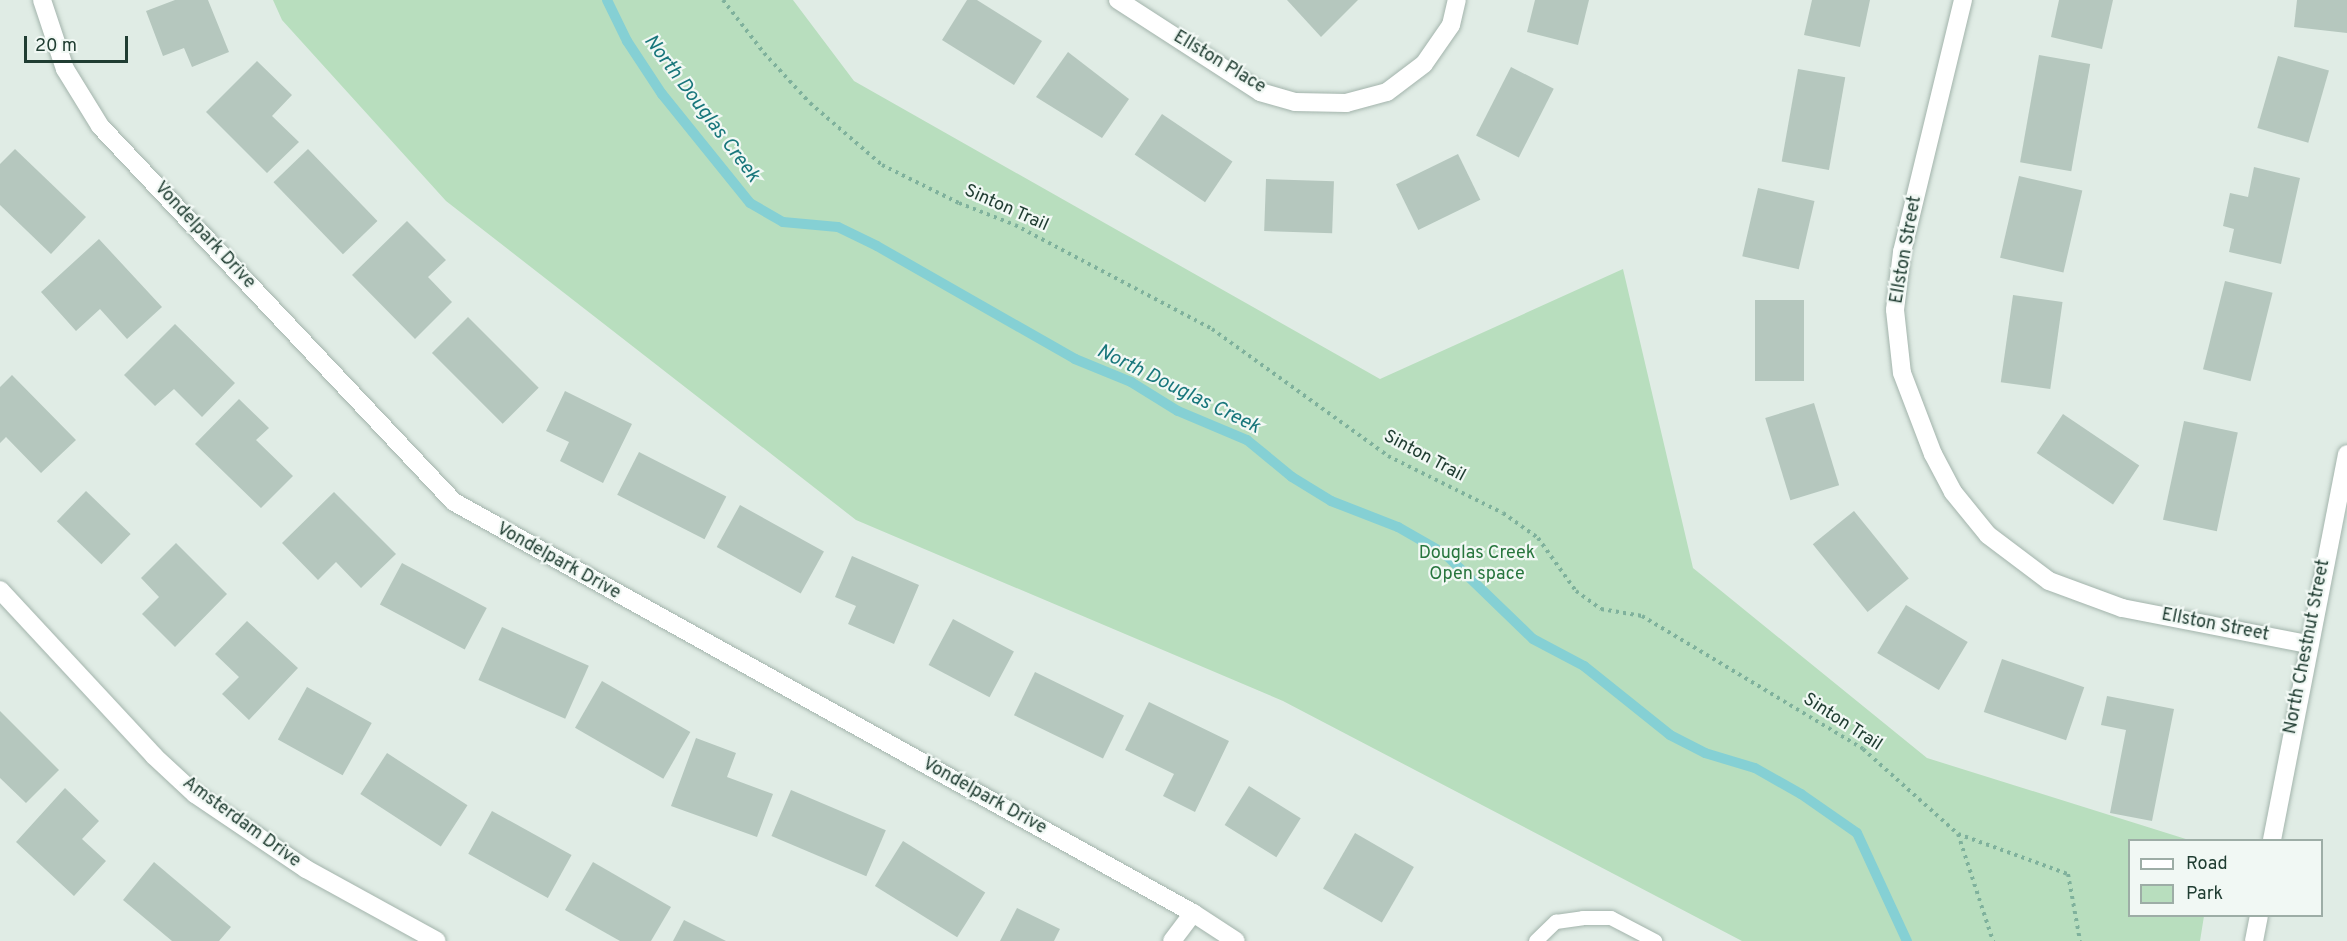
<!DOCTYPE html>
<style>
body{margin:0}
#map{position:relative;width:2347px;height:941px;overflow:hidden;background:#e0ece5;font-family:Overpass,sans-serif}
div>[style]{position:absolute}
[style*='--x']{left:calc(var(--x)*1px);top:calc(var(--y)*1px);width:calc(var(--w)*1px);rotate:calc(var(--a)*1deg)}
.green>*{inset:0;background:#b8debe}
.stream>*{height:10px;margin:-5px;padding:0 5px;transform-origin:5px;border-radius:5px;background:#85d0d4}
.building>*{inset:0;background:#b5c7be;transform-origin:0 0}
.path>*{height:4px;margin-top:-2px;transform-origin:0;background:repeating-linear-gradient(90deg,#7fb19c 0 3px,transparent 0 7.5px)}
.roads{filter:drop-shadow(0 0 2px #a3b4ac) drop-shadow(0 0 2px #a3b4ac)}
.lane>*{height:14px;margin:-7px;padding:0 7px;transform-origin:7px;border-radius:7px;background:#fff}
.street>*{height:18px;margin:-9px;padding:0 9px;transform-origin:9px;border-radius:9px;background:#fff}
.secondary>*{height:18px;margin:-9px;padding:0 9px;transform-origin:9px;border-radius:9px;background:#fff}
span{translate:-50% -50%;white-space:nowrap;text-align:center;line-height:1.15;-webkit-text-stroke:4.5px #f1f8f4;paint-order:stroke}
.street-label{font-size:18px;color:#203d32}
.park-label{font-size:18px;color:#28763e}
.water-label{font-size:20px;color:#18767b;font-style:italic}
.legend{position:absolute;left:2128px;top:839px;width:195px;height:78px;box-sizing:border-box;background:#f1f8f4;border:2px solid #9dada6;margin:0;padding:8px 10px;list-style:none;font-size:18px;color:#203d32}
.legend li{display:flex;align-items:center;gap:12px;height:30px}
.legend b{width:30px;border:2px solid #9dada6}
.scale{position:absolute;left:24px;top:36px;width:104px;height:27px;box-sizing:border-box;border:3px solid #203d32;border-top:0;padding-left:8px;font-size:18px;line-height:21px;white-space:nowrap;color:#203d32;-webkit-text-stroke:4px #f1f8f4;paint-order:stroke}
</style>
<div id="map">
<div class="green">
<i style="clip-path:polygon(273px 0,793px 0,854px 81px,1380px 379px,1623px 269px,1693px 568px,1927px 758px,2189px 840px,2130px 840px,2130px 916px,2204px 916px,2200px 941px,1742px 941px,1283px 701px,856px 520px,446px 201px,282px 20px)"></i>
</div>
<div class="stream">
<i style="--x:607;--y:0;--w:46;--a:64"></i>
<i style="--x:627;--y:41;--w:64;--a:56.6"></i>
<i style="--x:662;--y:94;--w:140;--a:51.1"></i>
<i style="--x:750;--y:203;--w:38;--a:30"></i>
<i style="--x:783;--y:222;--w:55;--a:5.2"></i>
<i style="--x:838;--y:227;--w:43;--a:26"></i>
<i style="--x:877;--y:246;--w:228;--a:29.7"></i>
<i style="--x:1075;--y:359;--w:61;--a:22.3"></i>
<i style="--x:1131;--y:382;--w:55;--a:31.7"></i>
<i style="--x:1178;--y:411;--w:75;--a:22.8"></i>
<i style="--x:1247;--y:440;--w:58;--a:39.4"></i>
<i style="--x:1292;--y:477;--w:46;--a:31.6"></i>
<i style="--x:1331;--y:501;--w:72;--a:21.2"></i>
<i style="--x:1398;--y:527;--w:54;--a:29.9"></i>
<i style="--x:1445;--y:554;--w:122;--a:44"></i>
<i style="--x:1533;--y:639;--w:58;--a:27.9"></i>
<i style="--x:1584;--y:666;--w:110;--a:38.7"></i>
<i style="--x:1670;--y:735;--w:39;--a:27"></i>
<i style="--x:1705;--y:753;--w:52;--a:16.7"></i>
<i style="--x:1755;--y:768;--w:53;--a:29.5"></i>
<i style="--x:1801;--y:794;--w:68;--a:34.9"></i>
<i style="--x:1857;--y:833;--w:119;--a:65.2"></i>
</div>
<div class="building">
<i style="clip-path:polygon(175px 0,208px 0,229px 52px,192px 67px,184px 48px,163px 56px,146px 11px)"></i>
<i style="clip-path:polygon(967px 0,977px 0,1042px 41px,1014px 85px,942px 40px)"></i>
<i style="clip-path:polygon(1287px 0,1358px 0,1321px 37px)"></i>
<i style="clip-path:polygon(1535px 0,1589px 0,1578px 45px,1527px 32px)"></i>
<i style="clip-path:polygon(1812px 0,1870px 0,1860px 47px,1804px 35px)"></i>
<i style="clip-path:polygon(2059px 0,2113px 0,2102px 49px,2051px 37px)"></i>
<i style="clip-path:polygon(2297px 0,2347px 0,2347px 33px,2294px 27px)"></i>
<i style="clip-path:polygon(1068px 52px,1129px 99px,1102px 138px,1036px 97px)"></i>
<i style="left:2039px;top:55px;width:52px;height:109px;rotate:10deg"></i>
<i style="left:2278px;top:56px;width:53px;height:75px;rotate:16deg"></i>
<i style="clip-path:polygon(257px 61px,292px 95px,272px 116px,299px 142px,267px 173px,206px 112px)"></i>
<i style="left:1511px;top:67px;width:48px;height:77px;rotate:27deg"></i>
<i style="left:1798px;top:69px;width:48px;height:94px;rotate:10deg"></i>
<i style="left:1162px;top:114px;width:85px;height:49px;rotate:34deg"></i>
<i style="clip-path:polygon(15px 149px,86px 217px,51px 254px,0 205px,0 164px)"></i>
<i style="left:308px;top:149px;width:100px;height:48px;rotate:46deg"></i>
<i style="left:1458px;top:154px;width:51px;height:69px;rotate:64deg"></i>
<i style="clip-path:polygon(2254px 167px,2300px 178px,2281px 264px,2229px 252px,2234px 229px,2223px 226px,2230px 193px,2248px 197px)"></i>
<i style="left:2019px;top:176px;width:65px;height:84px;rotate:13deg"></i>
<i style="left:1266px;top:179px;width:68px;height:52px;rotate:2deg"></i>
<i style="left:1758px;top:188px;width:58px;height:70px;rotate:13deg"></i>
<i style="clip-path:polygon(407px 221px,446px 260px,428px 277px,452px 302px,415px 339px,352px 275px)"></i>
<i style="clip-path:polygon(99px 239px,162px 307px,127px 339px,100px 309px,76px 331px,41px 292px)"></i>
<i style="left:2225px;top:281px;width:49px;height:91px;rotate:14deg"></i>
<i style="left:2013px;top:295px;width:50px;height:88px;rotate:8deg"></i>
<i style="left:1755px;top:300px;width:49px;height:81px"></i>
<i style="left:468px;top:317px;width:100px;height:51px;rotate:45deg"></i>
<i style="clip-path:polygon(175px 324px,235px 383px,202px 417px,174px 389px,155px 406px,124px 375px)"></i>
<i style="clip-path:polygon(12px 375px,76px 440px,41px 473px,6px 437px,0 443px,0 387px)"></i>
<i style="clip-path:polygon(565px 391px,632px 424px,603px 483px,560px 461px,569px 442px,546px 431px)"></i>
<i style="clip-path:polygon(239px 399px,269px 428px,256px 440px,293px 476px,261px 508px,195px 444px)"></i>
<i style="left:1814px;top:403px;width:86px;height:51px;rotate:73deg"></i>
<i style="left:2063px;top:414px;width:92px;height:47px;rotate:34deg"></i>
<i style="left:2184px;top:421px;width:55px;height:101px;rotate:12deg"></i>
<i style="left:639px;top:452px;width:98px;height:48px;rotate:27deg"></i>
<i style="left:86px;top:491px;width:62px;height:42px;rotate:44deg"></i>
<i style="clip-path:polygon(334px 492px,396px 554px,361px 588px,336px 562px,318px 580px,282px 543px)"></i>
<i style="left:740px;top:505px;width:96px;height:48px;rotate:29deg"></i>
<i style="left:1854px;top:511px;width:87px;height:53px;rotate:51deg"></i>
<i style="clip-path:polygon(176px 543px,227px 594px,175px 647px,142px 614px,159px 597px,141px 578px)"></i>
<i style="clip-path:polygon(852px 556px,919px 585px,894px 644px,848px 624px,856px 606px,835px 597px)"></i>
<i style="left:402px;top:563px;width:96px;height:47px;rotate:28deg"></i>
<i style="left:1906px;top:605px;width:72px;height:56px;rotate:31deg"></i>
<i style="left:953px;top:619px;width:69px;height:52px;rotate:28deg"></i>
<i style="clip-path:polygon(247px 621px,298px 668px,249px 720px,222px 694px,239px 677px,215px 654px)"></i>
<i style="left:502px;top:627px;width:95px;height:58px;rotate:24deg"></i>
<i style="left:2002px;top:659px;width:87px;height:56px;rotate:19deg"></i>
<i style="left:1035px;top:672px;width:99px;height:48px;rotate:26deg"></i>
<i style="left:602px;top:681px;width:102px;height:54px;rotate:30deg"></i>
<i style="left:307px;top:687px;width:74px;height:60px;rotate:29deg"></i>
<i style="clip-path:polygon(2107px 696px,2174px 709px,2152px 821px,2110px 813px,2126px 730px,2101px 725px)"></i>
<i style="clip-path:polygon(1149px 702px,1229px 741px,1195px 812px,1163px 796px,1174px 774px,1125px 750px)"></i>
<i style="clip-path:polygon(0 711px,59px 770px,26px 803px,0 778px)"></i>
<i style="clip-path:polygon(696px 738px,736px 753px,727px 777px,773px 794px,757px 837px,671px 806px)"></i>
<i style="left:387px;top:753px;width:96px;height:49px;rotate:33deg"></i>
<i style="left:1249px;top:786px;width:61px;height:46px;rotate:32deg"></i>
<i style="clip-path:polygon(65px 788px,99px 821px,82px 839px,106px 861px,74px 896px,16px 842px)"></i>
<i style="left:791px;top:790px;width:103px;height:50px;rotate:23deg"></i>
<i style="left:492px;top:811px;width:91px;height:49px;rotate:29deg"></i>
<i style="left:1355px;top:833px;width:68px;height:64px;rotate:30deg"></i>
<i style="left:903px;top:841px;width:97px;height:53px;rotate:32deg"></i>
<i style="clip-path:polygon(154px 862px,231px 927px,219px 941px,172px 941px,123px 900px)"></i>
<i style="clip-path:polygon(593px 862px,671px 907px,651px 941px,620px 941px,565px 910px)"></i>
<i style="clip-path:polygon(1017px 908px,1060px 929px,1054px 941px,1000px 941px)"></i>
<i style="clip-path:polygon(684px 920px,726px 941px,673px 941px)"></i>
</div>
<div class="path">
<i style="--x:723;--y:0;--w:67;--a:52.3"></i>
<i style="--x:764;--y:53;--w:68;--a:47.4"></i>
<i style="--x:810;--y:103;--w:95;--a:40.7"></i>
<i style="--x:882;--y:165;--w:86;--a:26.3"></i>
<i style="--x:959;--y:203;--w:60;--a:21.4"></i>
<i style="--x:1015;--y:225;--w:223;--a:27.8"></i>
<i style="--x:1212;--y:329;--w:217;--a:35.8"></i>
<i style="--x:1388;--y:456;--w:128;--a:26.4"></i>
<i style="--x:1503;--y:513;--w:43;--a:35.5"></i>
<i style="--x:1538;--y:538;--w:65;--a:54.4"></i>
<i style="--x:1576;--y:591;--w:31;--a:36"></i>
<i style="--x:1601;--y:609;--w:42;--a:9.7"></i>
<i style="--x:1642;--y:616;--w:258;--a:31"></i>
<i style="--x:1863;--y:749;--w:127;--a:41.8"></i>
<i style="--x:1958;--y:834;--w:117;--a:20"></i>
<i style="--x:2068;--y:874;--w:68;--a:79.8"></i>
<i style="--x:1958;--y:834;--w:113;--a:71.9"></i>
</div>
<div class="roads">
<div class="lane">
<i style="--x:1536;--y:941;--w:28;--a:-44"></i>
<i style="--x:1556;--y:922;--w:27;--a:-8"></i>
<i style="--x:1583;--y:918;--w:28;--a:0"></i>
<i style="--x:1611;--y:918;--w:50;--a:27.6"></i>
</div>
<div class="street">
<i style="--x:1118;--y:0;--w:169;--a:32.9"></i>
<i style="--x:1260;--y:92;--w:36;--a:16"></i>
<i style="--x:1295;--y:102;--w:51;--a:1.1"></i>
<i style="--x:1346;--y:103;--w:42;--a:-15"></i>
<i style="--x:1387;--y:92;--w:46;--a:-37.1"></i>
<i style="--x:1424;--y:64;--w:47;--a:-55.3"></i>
<i style="--x:1451;--y:25;--w:26;--a:-77"></i>
<i style="--x:1963;--y:0;--w:259;--a:103.6"></i>
<i style="--x:1902;--y:252;--w:58;--a:96.9"></i>
<i style="--x:1895;--y:310;--w:63;--a:83.7"></i>
<i style="--x:1902;--y:373;--w:87;--a:69.1"></i>
<i style="--x:1933;--y:454;--w:43;--a:62.2"></i>
<i style="--x:1953;--y:492;--w:55;--a:50.9"></i>
<i style="--x:1988;--y:535;--w:76;--a:37"></i>
<i style="--x:2049;--y:581;--w:78;--a:20.3"></i>
<i style="--x:2122;--y:608;--w:189;--a:11"></i>
<i style="--x:0;--y:590;--w:226;--a:47.1"></i>
<i style="--x:154;--y:756;--w:56;--a:42.8"></i>
<i style="--x:195;--y:794;--w:134;--a:34"></i>
<i style="--x:306;--y:869;--w:149;--a:28.8"></i>
<i style="--x:1172;--y:941;--w:35;--a:-53"></i>
</div>
<div class="secondary">
<i style="--x:42;--y:0;--w:73;--a:71.6"></i>
<i style="--x:65;--y:69;--w:67;--a:58.4"></i>
<i style="--x:100;--y:126;--w:516;--a:46.73"></i>
<i style="--x:454;--y:502;--w:846;--a:29.08"></i>
<i style="--x:1193;--y:913;--w:51;--a:33.1"></i>
<i style="--x:2272;--y:840;--w:393;--a:-79"></i>
<i style="--x:2254;--y:941;--w:25;--a:-79"></i>
</div>
</div>
<div class="street-label">
<span style="left:1219px;top:63px;rotate:31deg">Ellston Place</span>
<span style="left:1006px;top:209px;rotate:24deg">Sinton Trail</span>
<span style="left:204px;top:236px;rotate:47deg">Vondelpark Drive</span>
<span style="left:1907px;top:250px;rotate:-80deg">Ellston Street</span>
<span style="left:1424px;top:457px;rotate:28deg">Sinton Trail</span>
<span style="left:558px;top:562px;rotate:29deg">Vondelpark Drive</span>
<span style="left:2215px;top:626px;rotate:11deg">Ellston Street</span>
<span style="left:2308px;top:647px;rotate:-79deg">North Chestnut Street</span>
<span style="left:1842px;top:723px;rotate:33deg">Sinton Trail</span>
<span style="left:984px;top:797px;rotate:29deg">Vondelpark Drive</span>
<span style="left:241px;top:823px;rotate:36deg">Amsterdam Drive</span>
</div>
<div class="park-label">
<span style="left:1477px;top:565px">Douglas Creek<br>Open space</span>
</div>
<div class="water-label">
<span style="left:701px;top:109px;rotate:53deg">North Douglas Creek</span>
<span style="left:1178px;top:390px;rotate:26deg">North Douglas Creek</span>
</div>
<ul class="legend">
<li><b style="height:8px;background:#fff"></b>Road</li>
<li><b style="height:16px;background:#b8debe"></b>Park</li>
</ul>
<div class="scale">20 m</div>
</div>
